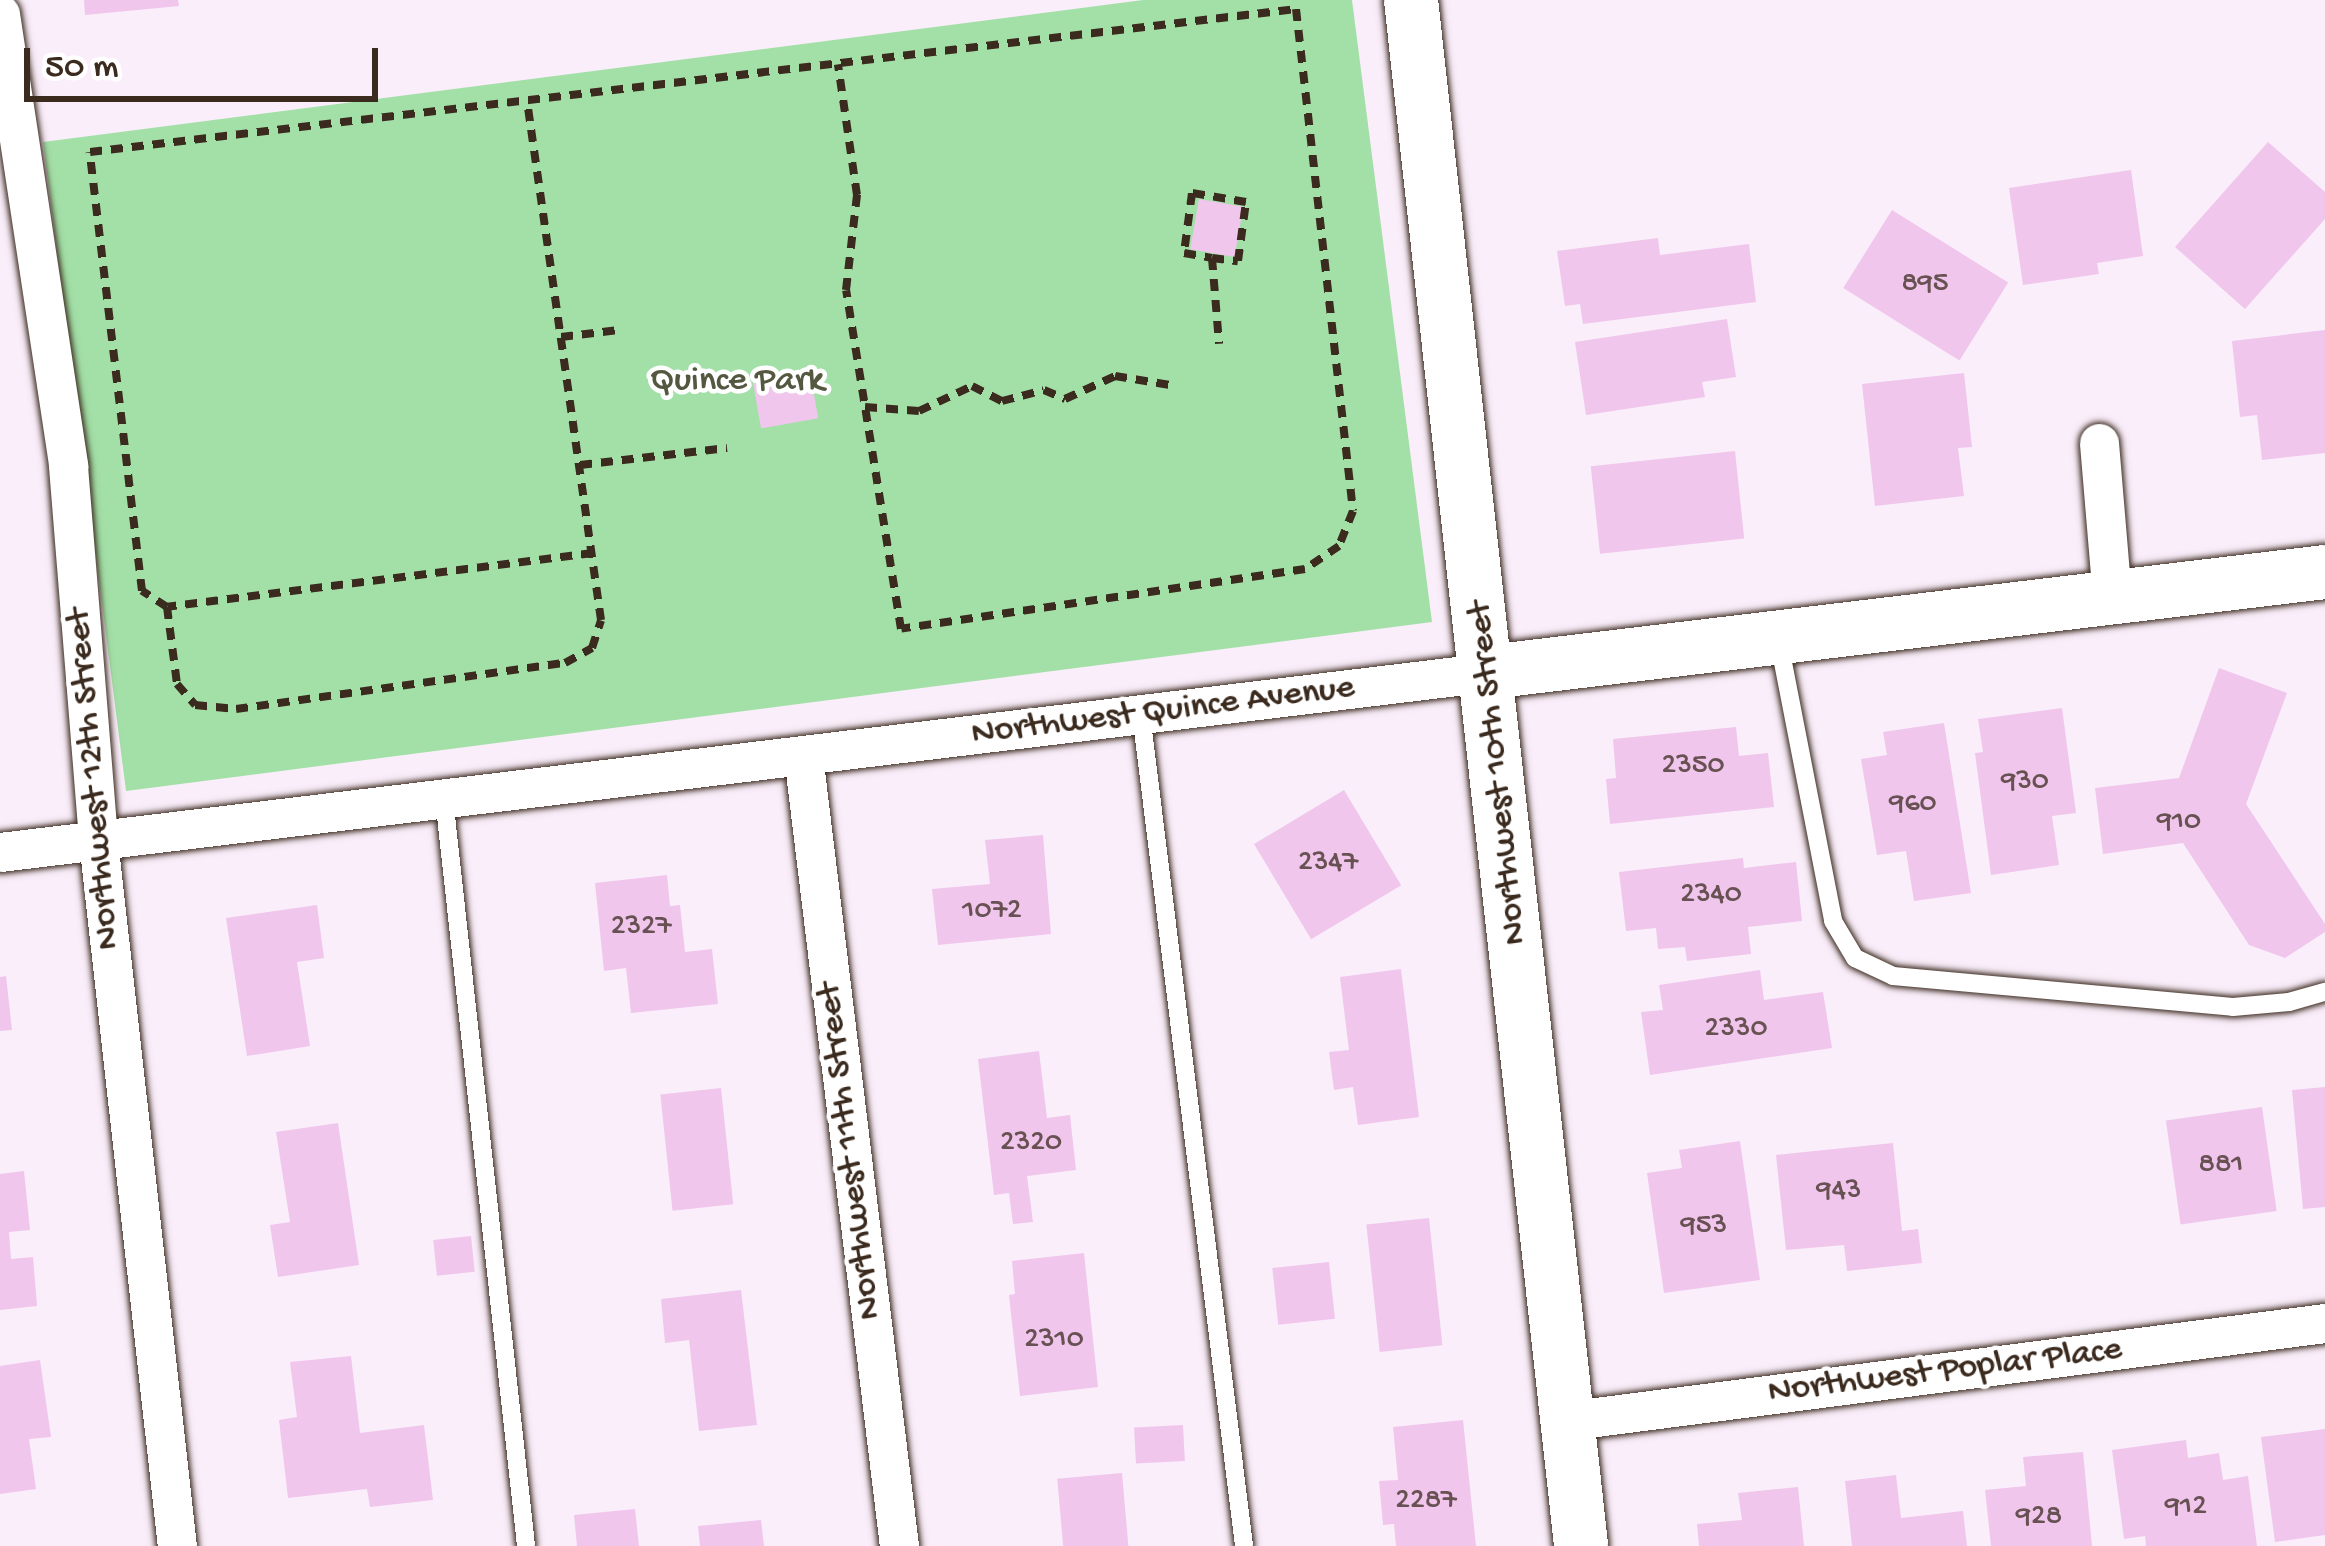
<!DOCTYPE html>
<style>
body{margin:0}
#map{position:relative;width:2325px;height:1546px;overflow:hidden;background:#faeefa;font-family:"Gochi Hand",sans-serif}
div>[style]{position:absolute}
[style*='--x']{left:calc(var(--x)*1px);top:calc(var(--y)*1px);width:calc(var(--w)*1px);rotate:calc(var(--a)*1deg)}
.green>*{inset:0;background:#a3e0a7}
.building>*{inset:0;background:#f0c6ed;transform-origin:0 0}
.path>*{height:8px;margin-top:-4px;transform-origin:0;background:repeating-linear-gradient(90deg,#3b2a1e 0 12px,transparent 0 21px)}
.roads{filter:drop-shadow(0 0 3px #3b2a1e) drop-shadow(0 0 3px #3b2a1e)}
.lane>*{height:18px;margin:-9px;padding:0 9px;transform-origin:9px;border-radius:9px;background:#fff}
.street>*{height:39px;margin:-19.5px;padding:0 19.5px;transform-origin:19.5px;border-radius:19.5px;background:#fff}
.secondary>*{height:54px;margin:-27px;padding:0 27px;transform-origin:27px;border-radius:27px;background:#fff}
span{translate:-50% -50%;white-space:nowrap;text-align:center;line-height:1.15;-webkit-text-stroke:9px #fff;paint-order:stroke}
.number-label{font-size:30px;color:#685152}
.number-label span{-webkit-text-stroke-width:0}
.park-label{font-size:36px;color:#555840}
.street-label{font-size:36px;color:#3b2a1e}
.scale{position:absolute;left:24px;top:48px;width:354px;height:54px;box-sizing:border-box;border:6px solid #3b2a1e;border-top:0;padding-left:15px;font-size:36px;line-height:42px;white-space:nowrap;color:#3b2a1e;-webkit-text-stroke:9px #fff;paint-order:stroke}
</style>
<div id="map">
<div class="green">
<i style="clip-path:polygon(1143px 0,1352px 0,1432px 622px,126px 791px,43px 142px)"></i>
</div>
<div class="building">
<i style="clip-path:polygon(84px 0,178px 0,179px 6px,85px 15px)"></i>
<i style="clip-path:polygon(2268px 142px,2325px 192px,2325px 219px,2245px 309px,2175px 247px)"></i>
<i style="clip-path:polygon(2131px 170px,2143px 256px,2097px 263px,2099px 274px,2023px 285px,2009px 188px)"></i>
<i style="left:1199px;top:199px;width:45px;height:51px;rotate:10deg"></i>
<i style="left:1892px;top:210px;width:137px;height:92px;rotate:32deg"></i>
<i style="clip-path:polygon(1658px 238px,1660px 255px,1749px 244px,1756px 302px,1583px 324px,1580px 304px,1565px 306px,1557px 251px)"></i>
<i style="clip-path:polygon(1727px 319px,1736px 377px,1702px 382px,1705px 397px,1586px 415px,1575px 342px)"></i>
<i style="clip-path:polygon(2325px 330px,2325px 453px,2262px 460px,2257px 415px,2240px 417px,2232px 341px)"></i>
<i style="left:810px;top:372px;width:47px;height:58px;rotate:80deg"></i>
<i style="clip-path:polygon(1964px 373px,1972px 447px,1958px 448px,1964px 496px,1875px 506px,1862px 384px)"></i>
<i style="left:1735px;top:451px;width:88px;height:145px;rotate:84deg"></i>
<i style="clip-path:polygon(2219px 668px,2287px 693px,2246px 804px,2325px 924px,2325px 932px,2285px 958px,2249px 945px,2183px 843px,2103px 854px,2095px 788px,2179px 778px)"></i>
<i style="clip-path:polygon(2062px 708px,2076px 813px,2052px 816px,2059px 865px,1991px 875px,1975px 753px,1983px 752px,1978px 719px)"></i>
<i style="clip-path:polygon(1944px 723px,1971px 893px,1914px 901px,1906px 851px,1877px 855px,1861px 759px,1887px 755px,1883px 732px)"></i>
<i style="clip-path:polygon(1736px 727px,1739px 756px,1768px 753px,1774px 807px,1610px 824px,1606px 779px,1616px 778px,1613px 739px)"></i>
<i style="left:1344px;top:790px;width:111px;height:105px;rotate:59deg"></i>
<i style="clip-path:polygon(1043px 835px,1051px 934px,938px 945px,932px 889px,990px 884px,985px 840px)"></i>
<i style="clip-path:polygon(1743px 858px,1744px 868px,1796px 862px,1802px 921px,1748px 927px,1751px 954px,1687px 961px,1685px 947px,1658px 949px,1656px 928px,1626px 931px,1619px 872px)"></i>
<i style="clip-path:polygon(667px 875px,670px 906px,680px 905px,685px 952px,712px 949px,718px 1004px,631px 1013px,626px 968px,604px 971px,595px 883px)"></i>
<i style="clip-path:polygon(317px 905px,324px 958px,297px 962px,310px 1046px,247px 1056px,226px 918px)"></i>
<i style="clip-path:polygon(1401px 969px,1419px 1117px,1358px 1125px,1353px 1087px,1334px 1090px,1329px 1052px,1349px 1050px,1340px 977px)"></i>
<i style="clip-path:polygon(1760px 970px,1764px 1000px,1823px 992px,1832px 1048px,1650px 1075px,1641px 1012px,1663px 1010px,1659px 985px)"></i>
<i style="clip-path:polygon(6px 976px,12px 1030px,0 1031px,0 977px)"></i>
<i style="clip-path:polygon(1039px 1051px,1047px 1118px,1070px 1115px,1076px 1170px,1027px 1176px,1033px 1222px,1013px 1224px,1009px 1193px,994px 1195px,978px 1059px)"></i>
<i style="clip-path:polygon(2325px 1087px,2325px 1207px,2303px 1209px,2292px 1090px)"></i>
<i style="left:721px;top:1088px;width:117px;height:61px;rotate:84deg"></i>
<i style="left:2262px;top:1107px;width:105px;height:97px;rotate:82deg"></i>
<i style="clip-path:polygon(338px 1123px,359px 1265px,278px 1277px,270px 1225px,290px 1222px,276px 1132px)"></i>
<i style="clip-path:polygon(1740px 1141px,1760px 1280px,1664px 1293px,1647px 1173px,1682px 1168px,1679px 1150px)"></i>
<i style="clip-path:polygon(1893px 1143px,1902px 1231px,1918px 1229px,1922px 1263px,1847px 1271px,1844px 1245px,1786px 1250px,1776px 1155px)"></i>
<i style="clip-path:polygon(24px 1171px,30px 1230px,9px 1232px,11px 1259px,33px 1257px,37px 1306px,0 1310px,0 1174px)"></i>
<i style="left:1429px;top:1218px;width:128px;height:63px;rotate:84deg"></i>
<i style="left:471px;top:1236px;width:36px;height:38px;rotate:84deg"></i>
<i style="clip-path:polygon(1084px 1253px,1098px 1387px,1020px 1396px,1009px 1295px,1015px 1294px,1012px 1261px)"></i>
<i style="left:1329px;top:1262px;width:57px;height:57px;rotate:84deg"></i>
<i style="clip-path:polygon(741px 1290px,757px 1425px,699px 1431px,689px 1340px,665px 1343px,661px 1299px)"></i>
<i style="clip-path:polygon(351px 1356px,360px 1433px,424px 1425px,433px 1500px,370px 1507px,367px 1489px,288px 1498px,279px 1420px,297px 1417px,290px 1362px)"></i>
<i style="clip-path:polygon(40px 1360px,51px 1437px,29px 1439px,36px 1489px,0 1494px,0 1366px)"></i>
<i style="clip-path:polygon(1463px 1420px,1476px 1546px,1396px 1546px,1394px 1524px,1383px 1525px,1379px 1481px,1398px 1480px,1393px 1427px)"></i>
<i style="left:1183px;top:1425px;width:36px;height:49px;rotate:87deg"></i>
<i style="clip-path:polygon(2325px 1429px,2325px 1535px,2275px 1542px,2261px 1437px)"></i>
<i style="clip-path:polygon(2186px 1440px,2188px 1458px,2219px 1453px,2223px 1480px,2248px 1476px,2257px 1546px,2146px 1546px,2145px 1536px,2124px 1539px,2112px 1450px)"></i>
<i style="clip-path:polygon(2083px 1452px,2092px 1546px,1991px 1546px,1985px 1490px,2026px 1486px,2023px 1457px)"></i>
<i style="left:1122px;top:1473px;width:73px;height:65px;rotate:85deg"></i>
<i style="clip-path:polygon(1896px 1475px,1901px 1518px,1963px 1511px,1967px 1546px,1852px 1546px,1845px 1481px)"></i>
<i style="clip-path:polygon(1798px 1487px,1804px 1546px,1699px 1546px,1697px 1524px,1742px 1520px,1738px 1493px)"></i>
<i style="clip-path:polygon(635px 1509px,639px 1546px,577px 1546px,574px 1515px)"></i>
<i style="clip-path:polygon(761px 1520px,764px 1546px,700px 1546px,698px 1526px)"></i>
</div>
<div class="path">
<i style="--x:1212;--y:258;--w:26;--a:7"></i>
<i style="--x:1238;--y:261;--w:60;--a:-82.3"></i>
<i style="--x:1246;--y:202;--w:55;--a:-170.5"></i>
<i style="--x:1192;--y:193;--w:61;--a:97.6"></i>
<i style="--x:1184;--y:253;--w:28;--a:10"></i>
<i style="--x:1212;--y:258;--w:86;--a:85.3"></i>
<i style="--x:561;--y:337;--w:58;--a:-6.9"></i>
<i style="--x:865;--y:407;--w:54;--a:4.2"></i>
<i style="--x:919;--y:411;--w:59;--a:-25.3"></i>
<i style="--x:972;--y:386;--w:34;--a:27"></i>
<i style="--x:1002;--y:401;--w:43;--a:-14.7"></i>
<i style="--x:1044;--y:390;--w:23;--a:23"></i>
<i style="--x:1065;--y:399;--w:55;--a:-24.7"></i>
<i style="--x:1115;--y:376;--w:62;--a:9.3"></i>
<i style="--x:580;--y:465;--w:148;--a:-6.6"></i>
<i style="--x:593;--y:553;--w:429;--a:172.8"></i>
<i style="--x:167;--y:607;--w:30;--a:-147"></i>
<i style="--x:142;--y:591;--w:442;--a:-96.8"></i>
<i style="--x:90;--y:152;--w:1214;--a:-6.76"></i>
<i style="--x:1296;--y:9;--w:505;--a:83.52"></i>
<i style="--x:1353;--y:511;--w:38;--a:112"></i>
<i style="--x:1339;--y:546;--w:41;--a:145.9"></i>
<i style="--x:1305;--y:569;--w:408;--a:171.6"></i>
<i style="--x:901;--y:629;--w:343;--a:-99.2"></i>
<i style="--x:846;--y:290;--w:96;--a:-83.4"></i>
<i style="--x:857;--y:195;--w:132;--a:-98.3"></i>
<i style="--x:167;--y:607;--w:78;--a:82.6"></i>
<i style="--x:177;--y:684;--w:28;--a:49"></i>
<i style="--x:195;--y:705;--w:41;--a:5.6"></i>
<i style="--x:236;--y:709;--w:332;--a:-8"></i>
<i style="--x:565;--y:663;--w:31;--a:-29"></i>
<i style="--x:592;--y:648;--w:29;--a:-72"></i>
<i style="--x:601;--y:620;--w:524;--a:-98.11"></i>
</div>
<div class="roads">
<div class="lane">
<i style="--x:1779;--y:642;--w:284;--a:79"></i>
<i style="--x:1833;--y:921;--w:43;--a:59.3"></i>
<i style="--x:1855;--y:958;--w:42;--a:25.3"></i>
<i style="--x:1893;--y:976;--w:341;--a:5.2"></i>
<i style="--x:2233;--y:1007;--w:56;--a:-5.1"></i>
<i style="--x:2289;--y:1002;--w:37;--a:-16"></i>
<i style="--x:1141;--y:714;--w:838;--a:82.94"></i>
<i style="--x:444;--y:798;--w:752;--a:83.74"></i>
</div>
<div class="street">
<i style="--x:0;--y:14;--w:457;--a:81.4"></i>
<i style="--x:68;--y:466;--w:375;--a:85.4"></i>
<i style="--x:98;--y:840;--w:710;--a:83.62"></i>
<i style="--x:2099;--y:443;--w:156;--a:85.2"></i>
<i style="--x:803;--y:755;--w:797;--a:83.08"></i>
<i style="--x:0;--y:852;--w:1500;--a:-6.89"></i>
<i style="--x:1565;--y:1421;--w:766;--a:-7.35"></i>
</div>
<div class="secondary">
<i style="--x:1411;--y:0;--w:1555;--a:83.72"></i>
<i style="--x:1489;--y:672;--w:842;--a:-6.82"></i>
</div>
</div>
<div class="number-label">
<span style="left:1925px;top:285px">895</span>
<span style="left:1693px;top:767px">2350</span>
<span style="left:2025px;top:783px">930</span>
<span style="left:1913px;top:805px">960</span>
<span style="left:2179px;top:823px">910</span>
<span style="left:1328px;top:864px">2347</span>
<span style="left:1711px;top:896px">2340</span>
<span style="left:992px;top:912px">1072</span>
<span style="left:641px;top:928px">2327</span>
<span style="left:1736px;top:1030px">2330</span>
<span style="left:1031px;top:1144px">2320</span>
<span style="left:2221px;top:1166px">881</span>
<span style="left:1839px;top:1192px">943</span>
<span style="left:1704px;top:1227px">953</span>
<span style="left:1054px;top:1341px">2310</span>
<span style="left:1426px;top:1502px">2287</span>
<span style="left:2186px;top:1508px">912</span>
<span style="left:2039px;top:1518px">928</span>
</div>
<div class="park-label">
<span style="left:737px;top:382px">Quince Park</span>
</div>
<div class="street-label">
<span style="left:1163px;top:712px;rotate:-7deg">Northwest Quince Avenue</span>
<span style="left:1499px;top:773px;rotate:-96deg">Northwest 10th Street</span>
<span style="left:95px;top:779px;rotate:-95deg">Northwest 12th Street</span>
<span style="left:851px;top:1151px;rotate:-97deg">Northwest 11th Street</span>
<span style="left:1945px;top:1372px;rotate:-7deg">Northwest Poplar Place</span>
</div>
<div class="scale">50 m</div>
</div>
